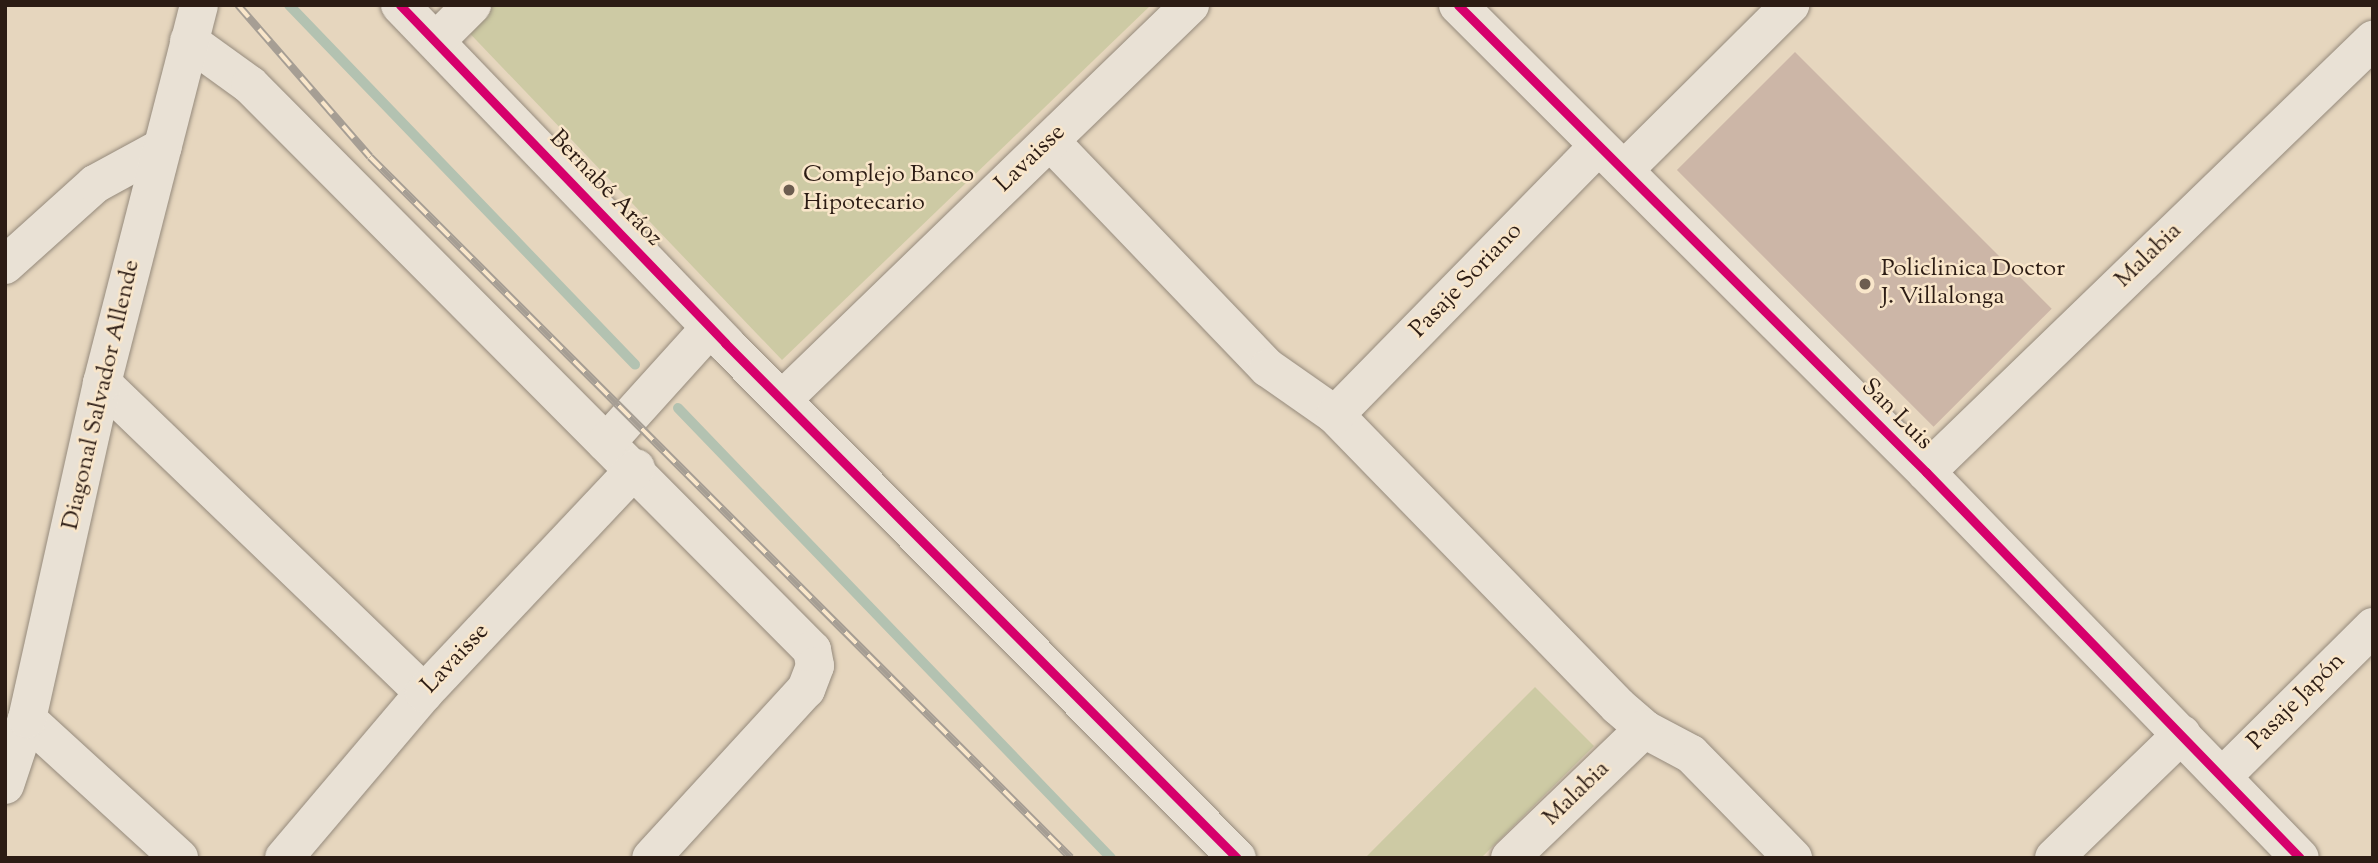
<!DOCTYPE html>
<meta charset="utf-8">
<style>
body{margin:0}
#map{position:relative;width:2378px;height:863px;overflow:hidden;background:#e6d6be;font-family:"Sorts Mill Goudy",serif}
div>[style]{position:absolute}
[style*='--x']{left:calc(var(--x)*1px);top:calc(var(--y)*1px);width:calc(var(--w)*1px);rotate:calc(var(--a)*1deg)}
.green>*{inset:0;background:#cdcaa4}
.stream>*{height:10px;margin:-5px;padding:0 5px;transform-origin:5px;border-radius:5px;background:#b3c2b1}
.building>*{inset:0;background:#ccb6a7;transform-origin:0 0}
.roads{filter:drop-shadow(0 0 2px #958a7c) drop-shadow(0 0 2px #958a7c)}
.minor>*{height:38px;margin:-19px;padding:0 19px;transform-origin:19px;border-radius:19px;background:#e9e1d5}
.rail>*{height:8px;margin-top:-4px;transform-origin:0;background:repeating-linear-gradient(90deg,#f9e6ca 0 16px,#a69e94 0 32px);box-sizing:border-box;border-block:2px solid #a69e94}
.cycleway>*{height:9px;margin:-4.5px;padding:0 4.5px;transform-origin:4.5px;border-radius:4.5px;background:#d6006c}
.dots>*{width:19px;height:19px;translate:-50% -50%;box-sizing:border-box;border:4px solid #f9e6ca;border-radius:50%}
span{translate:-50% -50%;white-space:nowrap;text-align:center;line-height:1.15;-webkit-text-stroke:5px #f9e6ca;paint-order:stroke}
.street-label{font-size:24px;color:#2c1c14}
.poi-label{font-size:24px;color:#2c1c14}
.left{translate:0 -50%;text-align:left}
.frame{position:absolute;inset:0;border:7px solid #2c1c14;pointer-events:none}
</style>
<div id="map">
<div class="green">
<i style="clip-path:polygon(472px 5px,1151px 5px,782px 360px,457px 20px)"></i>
<i style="clip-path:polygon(1535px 687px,1594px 746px,1481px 858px,1365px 858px)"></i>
</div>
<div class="stream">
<i style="--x:289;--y:5;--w:499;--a:46.1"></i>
<i style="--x:678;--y:408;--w:624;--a:46.1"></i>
</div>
<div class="building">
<i style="left:1795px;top:52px;width:363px;height:167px;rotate:45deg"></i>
</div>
<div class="roads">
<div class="minor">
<i style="--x:400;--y:5;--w:469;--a:46.1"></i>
<i style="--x:725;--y:343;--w:726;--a:45.17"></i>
<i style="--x:1458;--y:5;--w:661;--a:44.94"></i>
<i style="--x:1926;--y:472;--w:537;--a:45.9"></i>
<i style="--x:189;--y:41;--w:75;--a:35.8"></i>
<i style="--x:250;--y:85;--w:797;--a:45.15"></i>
<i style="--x:812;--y:650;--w:16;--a:79"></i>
<i style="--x:815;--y:666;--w:25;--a:111"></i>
<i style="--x:806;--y:689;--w:229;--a:132.5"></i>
<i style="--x:436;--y:41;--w:51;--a:-45"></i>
<i style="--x:1050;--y:141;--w:315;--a:46.2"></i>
<i style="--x:1268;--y:368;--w:82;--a:35"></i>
<i style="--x:1335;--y:415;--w:406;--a:45.8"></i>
<i style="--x:1618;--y:706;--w:35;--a:41"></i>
<i style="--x:1644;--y:729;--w:53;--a:28"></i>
<i style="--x:1691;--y:754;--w:146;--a:45.6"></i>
<i style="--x:1625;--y:169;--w:233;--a:-44.8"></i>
<i style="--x:5;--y:265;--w:121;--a:-42"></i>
<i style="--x:95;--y:184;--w:77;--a:-28.6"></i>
<i style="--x:102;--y:383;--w:447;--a:43.9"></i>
<i style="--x:782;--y:400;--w:568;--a:-44.07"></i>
<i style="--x:1335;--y:415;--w:376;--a:-45.6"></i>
<i style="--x:606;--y:443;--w:155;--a:-47.9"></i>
<i style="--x:1926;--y:472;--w:622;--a:-44.02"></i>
<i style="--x:27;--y:719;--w:206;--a:42.4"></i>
<i style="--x:2222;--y:777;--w:213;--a:-44.8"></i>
<i style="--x:5;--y:785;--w:70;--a:-71.6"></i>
<i style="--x:27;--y:719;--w:344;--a:-77.4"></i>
<i style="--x:102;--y:383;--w:390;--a:-75.6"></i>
<i style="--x:284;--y:858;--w:216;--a:-49.7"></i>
<i style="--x:424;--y:693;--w:309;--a:-46.7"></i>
<i style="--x:1510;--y:858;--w:186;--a:-43.9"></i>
<i style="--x:2054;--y:858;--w:178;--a:-44.1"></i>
</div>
</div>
<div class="rail">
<i style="--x:238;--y:5;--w:201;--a:49"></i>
<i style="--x:370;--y:157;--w:991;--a:45"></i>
</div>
<div class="cycleway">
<i style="--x:400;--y:5;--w:469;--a:46.1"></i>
<i style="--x:725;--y:343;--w:726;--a:45.17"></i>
<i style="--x:1458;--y:5;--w:661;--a:44.94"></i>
<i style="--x:1926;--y:472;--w:537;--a:45.9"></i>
</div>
<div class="dots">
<i style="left:789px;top:190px;background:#6d5d50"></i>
<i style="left:1865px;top:284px;background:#6d5d50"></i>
</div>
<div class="street-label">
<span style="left:1031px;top:159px;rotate:-44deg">Lavaisse</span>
<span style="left:605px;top:189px;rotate:46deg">Bernabé Aráoz</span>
<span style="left:2149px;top:256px;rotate:-44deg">Malabia</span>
<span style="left:1467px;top:281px;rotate:-46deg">Pasaje Soriano</span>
<span style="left:102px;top:395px;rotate:-77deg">Diagonal Salvador Allende</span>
<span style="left:1896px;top:415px;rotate:45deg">San Luis</span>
<span style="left:456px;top:659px;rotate:-47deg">Lavaisse</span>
<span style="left:2297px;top:702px;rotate:-45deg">Pasaje Japón</span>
<span style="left:1577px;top:794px;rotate:-44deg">Malabia</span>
</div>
<div class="poi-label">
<span class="left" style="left:803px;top:190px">Complejo Banco<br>Hipotecario</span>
<span class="left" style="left:1881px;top:284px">Policlinica Doctor<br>J. Villalonga</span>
</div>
<div class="frame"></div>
</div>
